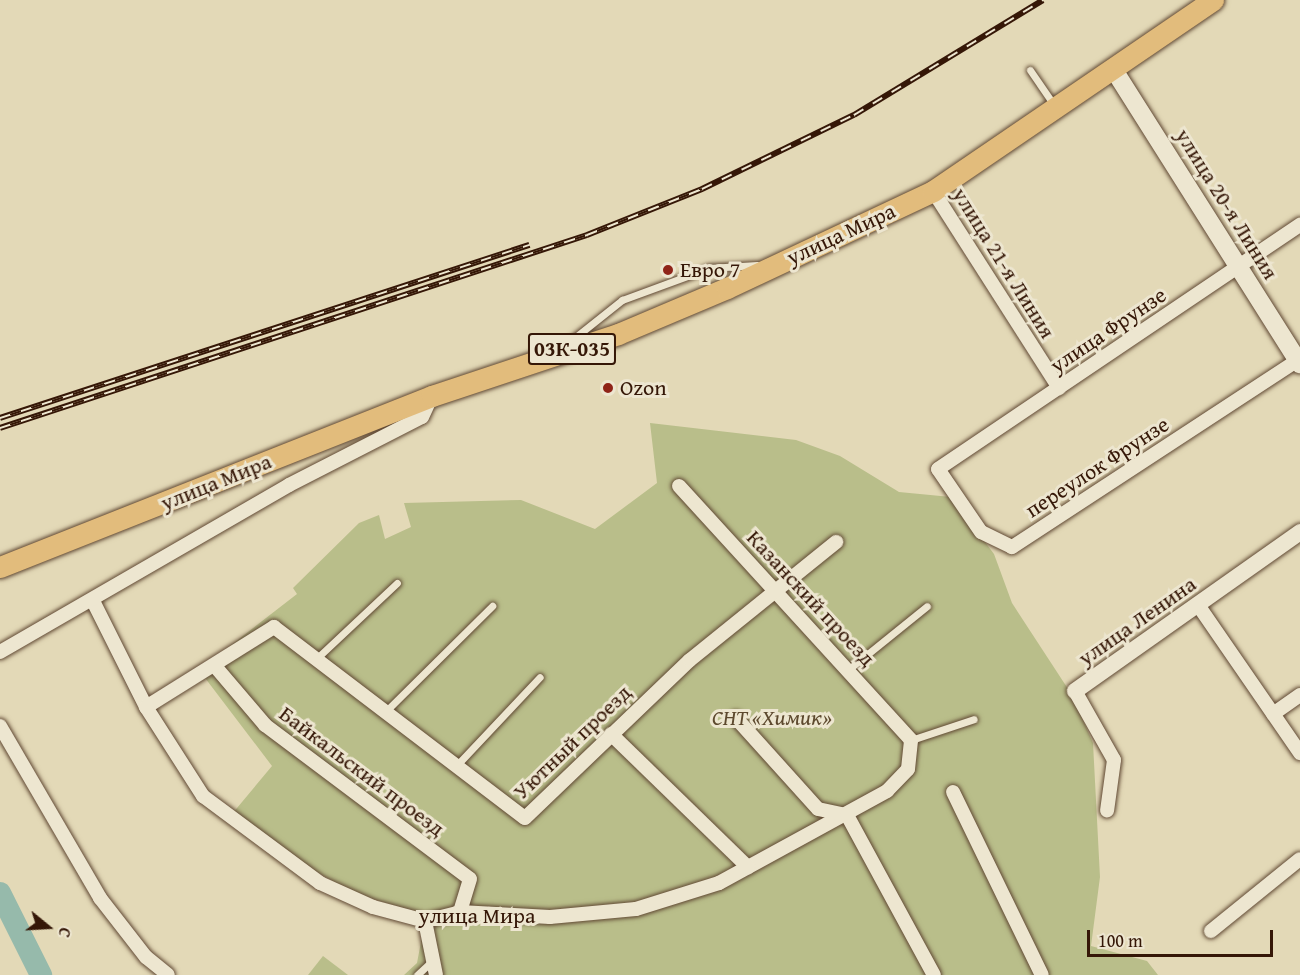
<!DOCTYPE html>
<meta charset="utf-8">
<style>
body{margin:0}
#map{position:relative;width:1300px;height:975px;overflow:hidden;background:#e3d9b7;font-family:"Gentium Book Plus",serif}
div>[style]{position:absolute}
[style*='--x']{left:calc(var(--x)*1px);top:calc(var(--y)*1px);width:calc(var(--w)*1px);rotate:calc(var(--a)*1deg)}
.green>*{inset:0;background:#b9be8a}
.river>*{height:22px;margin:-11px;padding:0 11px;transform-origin:11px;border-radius:11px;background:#96baab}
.roads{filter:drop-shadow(0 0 2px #604833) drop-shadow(0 0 2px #604833)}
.service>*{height:7px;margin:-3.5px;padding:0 3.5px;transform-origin:3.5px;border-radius:3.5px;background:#ede6d0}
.minor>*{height:14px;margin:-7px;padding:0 7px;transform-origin:7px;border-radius:7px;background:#ede6d0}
.tertiary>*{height:16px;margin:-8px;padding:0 8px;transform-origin:8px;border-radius:8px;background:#ede6d0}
.secondary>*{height:18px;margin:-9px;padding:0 9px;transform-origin:9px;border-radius:9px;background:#ede6d0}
.primary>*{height:21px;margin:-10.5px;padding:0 10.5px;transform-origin:10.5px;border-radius:10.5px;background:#e2bc7c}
.rail>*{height:6px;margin-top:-3px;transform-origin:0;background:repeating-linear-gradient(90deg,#ede6d0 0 11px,#351707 0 22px);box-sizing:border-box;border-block:2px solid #351707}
.dots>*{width:16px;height:16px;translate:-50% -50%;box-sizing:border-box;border:3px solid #ede6d0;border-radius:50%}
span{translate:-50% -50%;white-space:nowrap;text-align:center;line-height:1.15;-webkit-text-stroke:6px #ede6d0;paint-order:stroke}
.shield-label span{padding:2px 4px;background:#ede6d0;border:2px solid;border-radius:4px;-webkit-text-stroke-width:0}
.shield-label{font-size:21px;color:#351707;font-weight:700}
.street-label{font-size:22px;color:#351707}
.poi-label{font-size:22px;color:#351707}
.left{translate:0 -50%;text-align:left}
.park-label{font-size:22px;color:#5d492e;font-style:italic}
.north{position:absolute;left:18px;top:897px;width:60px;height:60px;-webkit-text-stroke:4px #ede6d0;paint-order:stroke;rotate:108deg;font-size:16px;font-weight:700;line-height:24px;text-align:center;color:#351707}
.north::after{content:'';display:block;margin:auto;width:21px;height:27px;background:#351707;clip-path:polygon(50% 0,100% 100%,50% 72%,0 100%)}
.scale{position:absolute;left:1087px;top:930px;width:186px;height:27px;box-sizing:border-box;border:3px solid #351707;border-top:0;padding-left:8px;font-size:18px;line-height:21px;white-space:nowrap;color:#351707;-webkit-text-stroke:4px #ede6d0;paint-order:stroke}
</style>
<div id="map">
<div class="green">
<i style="clip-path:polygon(650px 423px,796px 440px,840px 456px,899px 492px,951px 497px,994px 554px,1012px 603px,1072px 695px,1093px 743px,1100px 877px,1091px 946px,1147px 961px,1158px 975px,404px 975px,417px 963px,425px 921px,417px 912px,356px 894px,281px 852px,232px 814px,272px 766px,199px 670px,297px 594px,293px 588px,359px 523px,379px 515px,385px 539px,411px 527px,404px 503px,521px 500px,595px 529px,657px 483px)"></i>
<i style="clip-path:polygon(323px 956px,348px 975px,308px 975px)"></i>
</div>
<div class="river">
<i style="--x:0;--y:893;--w:92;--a:63.4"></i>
</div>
<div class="roads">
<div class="service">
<i style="--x:1030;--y:70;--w:42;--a:55.6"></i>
<i style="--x:573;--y:339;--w:63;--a:-38.5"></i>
<i style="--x:622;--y:300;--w:93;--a:-20.2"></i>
<i style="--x:709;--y:268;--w:48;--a:-3.6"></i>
<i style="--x:316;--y:659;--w:111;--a:-43.2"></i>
<i style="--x:849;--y:669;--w:100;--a:-38.9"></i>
<i style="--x:385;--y:712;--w:151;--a:-44.7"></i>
<i style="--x:911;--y:740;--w:66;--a:-18.4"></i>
<i style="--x:456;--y:766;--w:122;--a:-46.7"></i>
<i style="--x:417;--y:975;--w:21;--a:-43"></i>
</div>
<div class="minor">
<i style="--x:933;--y:191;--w:234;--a:57.4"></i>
<i style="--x:1298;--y:360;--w:342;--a:146.8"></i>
<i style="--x:1012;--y:547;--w:34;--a:-154"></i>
<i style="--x:981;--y:532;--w:76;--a:-124.3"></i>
<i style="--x:938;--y:469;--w:437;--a:-34"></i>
<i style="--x:93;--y:601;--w:119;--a:63.4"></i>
<i style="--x:146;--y:707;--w:106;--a:57.4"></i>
<i style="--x:203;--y:796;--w:146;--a:36.6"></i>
<i style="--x:320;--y:883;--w:58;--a:24.4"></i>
<i style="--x:373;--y:907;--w:54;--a:15.1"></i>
<i style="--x:425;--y:921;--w:36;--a:-14"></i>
<i style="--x:460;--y:912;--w:90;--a:3.2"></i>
<i style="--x:550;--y:917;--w:86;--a:-5.3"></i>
<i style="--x:636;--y:909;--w:87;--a:-17.4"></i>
<i style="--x:719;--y:883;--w:192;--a:-28.7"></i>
<i style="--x:887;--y:791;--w:30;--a:-46"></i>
<i style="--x:908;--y:769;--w:29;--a:-84"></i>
<i style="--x:911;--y:740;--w:344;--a:-132.4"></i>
<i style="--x:1198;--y:605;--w:180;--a:55.4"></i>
<i style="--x:0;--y:652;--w:334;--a:-30"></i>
<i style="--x:289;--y:485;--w:149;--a:-27.1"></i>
<i style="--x:422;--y:417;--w:23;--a:-65"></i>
<i style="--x:214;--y:665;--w:79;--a:49.6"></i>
<i style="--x:265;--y:725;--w:256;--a:36.9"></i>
<i style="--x:470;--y:879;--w:34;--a:107"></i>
<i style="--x:1075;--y:691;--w:79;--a:60.5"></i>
<i style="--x:1114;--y:760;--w:51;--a:97.8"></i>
<i style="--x:146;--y:707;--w:151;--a:-32"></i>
<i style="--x:274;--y:627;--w:315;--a:37.3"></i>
<i style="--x:525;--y:818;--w:228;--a:-43.8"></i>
<i style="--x:690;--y:660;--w:188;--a:-38.9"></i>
<i style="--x:1273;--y:714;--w:33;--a:-35"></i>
<i style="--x:736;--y:718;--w:122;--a:48"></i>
<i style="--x:818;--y:809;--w:30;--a:12"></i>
<i style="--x:847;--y:815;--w:182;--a:61.5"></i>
<i style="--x:0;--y:726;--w:199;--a:59.8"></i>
<i style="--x:100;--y:898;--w:75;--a:52.1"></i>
<i style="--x:146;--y:957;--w:28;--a:39"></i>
<i style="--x:611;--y:734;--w:191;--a:44.2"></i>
<i style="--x:953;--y:792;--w:203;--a:64.1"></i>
<i style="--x:425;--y:921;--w:55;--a:78.5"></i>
<i style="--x:1211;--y:931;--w:114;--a:-39"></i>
</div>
<div class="tertiary">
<i style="--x:1075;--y:691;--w:276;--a:-35.2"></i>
</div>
<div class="secondary">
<i style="--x:1114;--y:70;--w:348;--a:57.7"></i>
</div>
<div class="primary">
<i style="--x:0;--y:567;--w:465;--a:-21.6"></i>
<i style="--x:432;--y:396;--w:196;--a:-18.4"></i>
<i style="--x:618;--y:334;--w:118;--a:-22.9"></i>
<i style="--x:727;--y:288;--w:228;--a:-25.2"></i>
<i style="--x:933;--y:191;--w:339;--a:-34.3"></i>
</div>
</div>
<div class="rail">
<i style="--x:0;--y:418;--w:557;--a:-18.11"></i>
<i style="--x:0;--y:428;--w:618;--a:-18.2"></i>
<i style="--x:587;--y:235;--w:124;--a:-21.8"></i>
<i style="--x:702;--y:189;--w:169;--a:-26"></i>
<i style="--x:854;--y:115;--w:221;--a:-31.3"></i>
</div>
<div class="dots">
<i style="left:668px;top:270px;background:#8f2418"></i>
<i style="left:608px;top:388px;background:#8f2418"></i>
</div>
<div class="shield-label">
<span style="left:572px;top:349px">03К-035</span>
</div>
<div class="street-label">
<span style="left:1227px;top:204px;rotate:58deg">улица 20-я Линия</span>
<span style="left:841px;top:234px;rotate:-25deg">улица Мира</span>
<span style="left:1004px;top:263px;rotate:58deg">улица 21-я Линия</span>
<span style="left:1108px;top:330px;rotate:-34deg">улица Фрунзе</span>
<span style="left:1097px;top:467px;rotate:-33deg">переулок Фрунзе</span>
<span style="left:216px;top:482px;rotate:-22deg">улица Мира</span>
<span style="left:811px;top:598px;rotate:47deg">Казанский проезд</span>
<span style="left:1137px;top:621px;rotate:-35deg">улица Ленина</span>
<span style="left:572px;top:742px;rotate:-44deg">Уютный проезд</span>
<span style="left:362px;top:771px;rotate:37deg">Байкальский проезд</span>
<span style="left:477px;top:916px">улица Мира</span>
</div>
<div class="poi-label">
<span class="left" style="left:680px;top:270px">Евро 7</span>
<span class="left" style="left:620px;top:388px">Ozon</span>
</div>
<div class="park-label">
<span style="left:772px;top:718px">СНТ «Химик»</span>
</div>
<div class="north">С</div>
<div class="scale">100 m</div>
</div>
